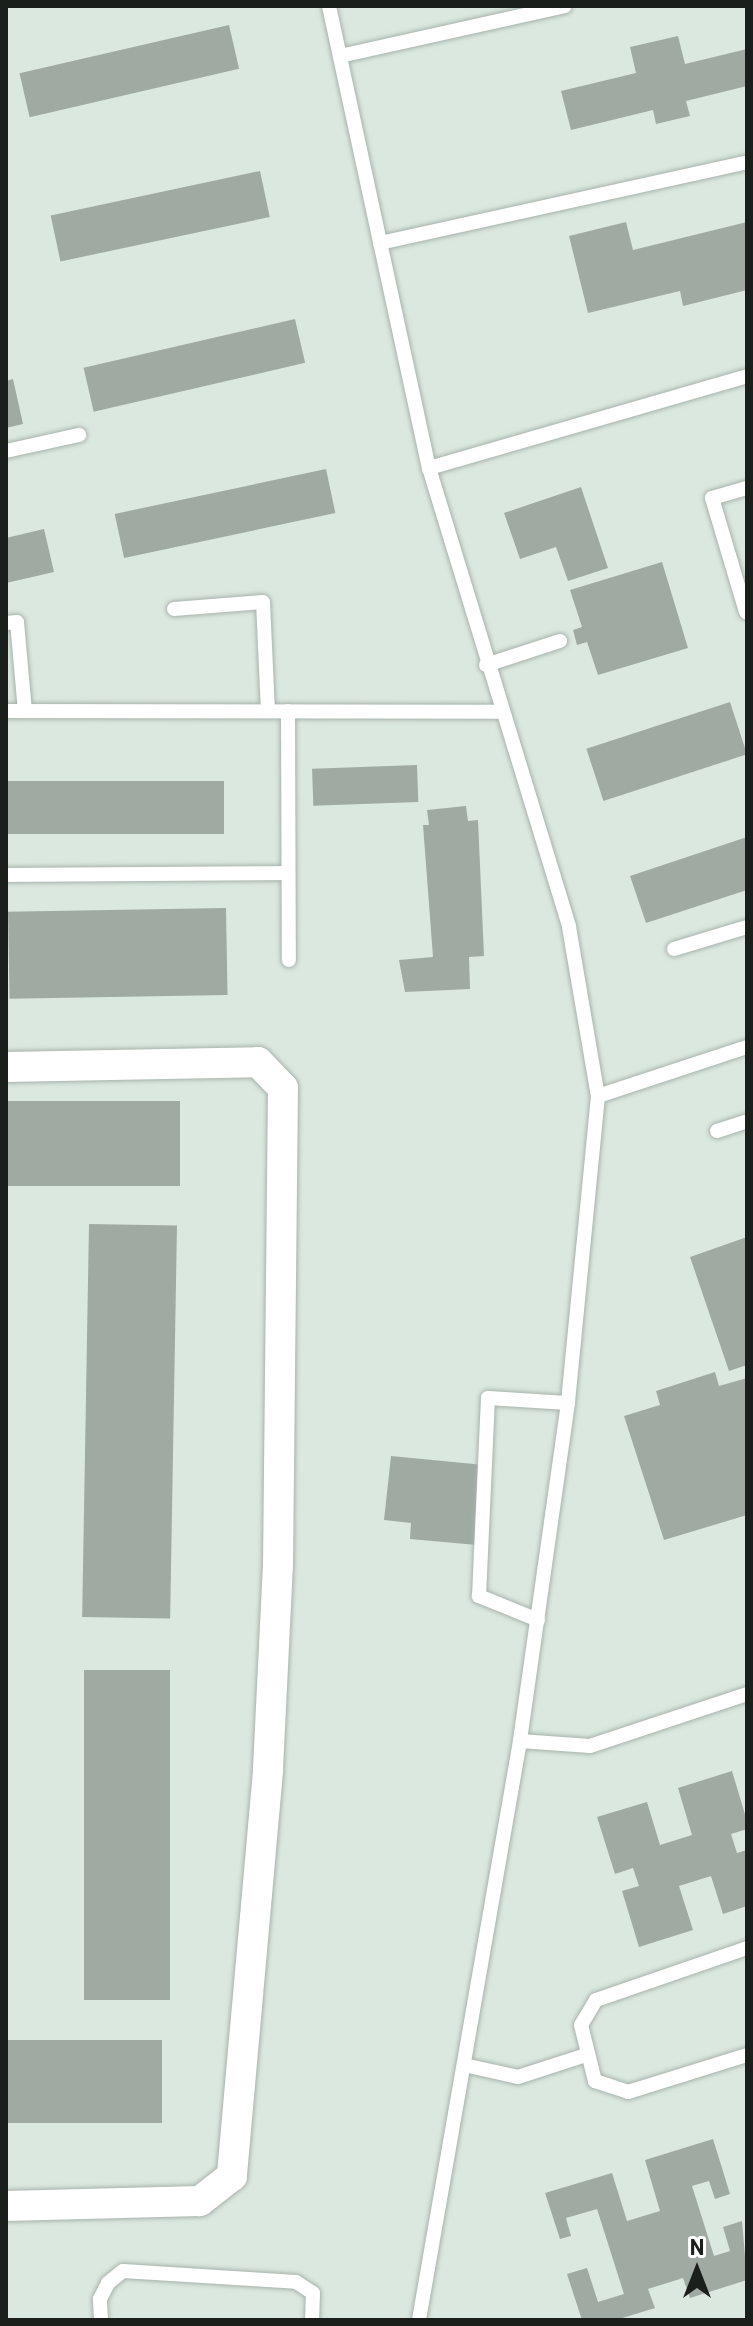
<!DOCTYPE html>
<style>
body{margin:0}
#map{position:relative;width:753px;height:2326px;overflow:hidden;background:#dbe8df;font-family:Barlow,sans-serif}
div>[style]{position:absolute}
[style*='--x']{left:calc(var(--x)*1px);top:calc(var(--y)*1px);width:calc(var(--w)*1px);rotate:calc(var(--a)*1deg)}
.building>*{inset:0;background:#9faaa2;transform-origin:0 0}
.roads{filter:drop-shadow(0 0 2px #a7b3ab) drop-shadow(0 0 2px #a7b3ab)}
.service>*{height:14px;margin:-7px;padding:0 7px;transform-origin:7px;border-radius:7px;background:#fff}
.minor>*{height:30px;margin:-15px;padding:0 15px;transform-origin:15px;border-radius:15px;background:#fff}
span{translate:-50% -50%;white-space:nowrap;text-align:center;line-height:1.15;-webkit-text-stroke:8px #fff;paint-order:stroke}
.frame{position:absolute;inset:0;border:8px solid #1b1f1c;pointer-events:none}
.north{position:absolute;left:657px;top:2230px;width:80px;height:80px;-webkit-text-stroke:6px #fff;paint-order:stroke;rotate:0deg;font-size:22px;font-weight:700;line-height:32px;text-align:center;color:#1b1f1c}
.north::after{content:'';display:block;margin:auto;width:28px;height:36px;background:#1b1f1c;clip-path:polygon(50% 0,100% 100%,50% 72%,0 100%)}
</style>
<div id="map">
<div class="building">
<i style="left:229px;top:25px;width:45px;height:215px;rotate:77deg"></i>
<i style="clip-path:polygon(678px 36px,685px 64px,747px 49px,747px 86px,686px 101px,690px 116px,656px 124px,653px 110px,571px 130px,561px 91px,636px 73px,630px 47px)"></i>
<i style="left:260px;top:171px;width:47px;height:214px;rotate:78deg"></i>
<i style="clip-path:polygon(626px 222px,633px 250px,747px 222px,747px 290px,683px 306px,680px 291px,588px 313px,569px 236px)"></i>
<i style="left:295px;top:319px;width:45px;height:217px;rotate:77deg"></i>
<i style="clip-path:polygon(13px 379px,23px 424px,6px 428px,6px 381px)"></i>
<i style="left:326px;top:469px;width:45px;height:216px;rotate:78deg"></i>
<i style="clip-path:polygon(581px 487px,608px 568px,568px 581px,556px 547px,520px 559px,504px 513px)"></i>
<i style="clip-path:polygon(44px 529px,54px 572px,6px 583px,6px 538px)"></i>
<i style="clip-path:polygon(662px 562px,688px 648px,598px 675px,587px 642px,577px 645px,573px 630px,582px 627px,570px 590px)"></i>
<i style="left:730px;top:702px;width:55px;height:151px;rotate:72deg"></i>
<i style="left:417px;top:765px;width:37px;height:105px;rotate:88deg"></i>
<i style="left:6px;top:781px;width:218px;height:53px"></i>
<i style="clip-path:polygon(466px 806px,468px 821px,478px 820px,484px 956px,469px 957px,470px 989px,405px 992px,399px 960px,433px 957px,423px 825px,429px 825px,427px 810px)"></i>
<i style="clip-path:polygon(747px 837px,747px 890px,646px 923px,630px 876px)"></i>
<i style="left:226px;top:908px;width:87px;height:218px;rotate:89deg"></i>
<i style="left:6px;top:1101px;width:174px;height:85px"></i>
<i style="left:89px;top:1224px;width:88px;height:393px;rotate:1deg"></i>
<i style="clip-path:polygon(747px 1237px,747px 1365px,729px 1371px,690px 1257px)"></i>
<i style="clip-path:polygon(715px 1372px,719px 1386px,747px 1378px,747px 1515px,664px 1540px,624px 1416px,660px 1405px,656px 1391px)"></i>
<i style="clip-path:polygon(391px 1456px,484px 1465px,477px 1545px,410px 1539px,411px 1523px,384px 1520px)"></i>
<i style="left:84px;top:1670px;width:86px;height:330px"></i>
<i style="clip-path:polygon(732px 1771px,747px 1821px,747px 1829px,731px 1834px,737px 1853px,747px 1850px,747px 1906px,723px 1914px,711px 1876px,679px 1886px,693px 1930px,639px 1947px,622px 1891px,639px 1886px,633px 1868px,615px 1874px,597px 1817px,647px 1802px,660px 1845px,692px 1835px,678px 1788px)"></i>
<i style="left:6px;top:2040px;width:156px;height:83px"></i>
<i style="clip-path:polygon(713px 2139px,730px 2194px,715px 2199px,709px 2181px,692px 2186px,714px 2256px,730px 2251px,723px 2227px,742px 2221px,747px 2280px,690px 2298px,683px 2278px,648px 2289px,655px 2308px,616px 2320px,582px 2320px,567px 2274px,587px 2268px,598px 2302px,624px 2294px,597px 2209px,566px 2218px,571px 2236px,560px 2239px,545px 2193px,612px 2173px,627px 2221px,660px 2211px,645px 2160px)"></i>
</div>
<div class="roads">
<div class="service">
<i style="--x:329;--y:6;--w:473;--a:77.8"></i>
<i style="--x:429;--y:468;--w:480;--a:73"></i>
<i style="--x:569;--y:927;--w:171;--a:80.3"></i>
<i style="--x:598;--y:1096;--w:308;--a:95.6"></i>
<i style="--x:568;--y:1403;--w:341;--a:98.1"></i>
<i style="--x:520;--y:1741;--w:588;--a:99.9"></i>
<i style="--x:340;--y:56;--w:230;--a:-12.5"></i>
<i style="--x:380;--y:243;--w:376;--a:-12.4"></i>
<i style="--x:6;--y:451;--w:75;--a:-12.4"></i>
<i style="--x:429;--y:468;--w:331;--a:-16.1"></i>
<i style="--x:174;--y:609;--w:89;--a:-4.5"></i>
<i style="--x:263;--y:602;--w:109;--a:87.4"></i>
<i style="--x:746;--y:612;--w:119;--a:-106.6"></i>
<i style="--x:712;--y:498;--w:36;--a:-16"></i>
<i style="--x:6;--y:623;--w:11;--a:-5"></i>
<i style="--x:17;--y:622;--w:89;--a:84.9"></i>
<i style="--x:486;--y:665;--w:78;--a:-18"></i>
<i style="--x:6;--y:711;--w:494;--a:0.1"></i>
<i style="--x:288;--y:711;--w:249;--a:89.8"></i>
<i style="--x:6;--y:875;--w:282;--a:-0.4"></i>
<i style="--x:674;--y:949;--w:76;--a:-16.8"></i>
<i style="--x:598;--y:1096;--w:157;--a:-18.2"></i>
<i style="--x:717;--y:1131;--w:32;--a:-18"></i>
<i style="--x:538;--y:1620;--w:64;--a:-157.9"></i>
<i style="--x:479;--y:1596;--w:198;--a:-87.4"></i>
<i style="--x:488;--y:1398;--w:80;--a:3.6"></i>
<i style="--x:520;--y:1741;--w:70;--a:4.1"></i>
<i style="--x:590;--y:1746;--w:165;--a:-18.3"></i>
<i style="--x:747;--y:1948;--w:160;--a:161"></i>
<i style="--x:596;--y:2000;--w:29;--a:121"></i>
<i style="--x:581;--y:2025;--w:58;--a:76"></i>
<i style="--x:595;--y:2081;--w:35;--a:18"></i>
<i style="--x:628;--y:2092;--w:125;--a:-17.3"></i>
<i style="--x:464;--y:2065;--w:55;--a:12.5"></i>
<i style="--x:518;--y:2077;--w:71;--a:-17.9"></i>
<i style="--x:101;--y:2320;--w:21;--a:-93"></i>
<i style="--x:100;--y:2299;--w:18;--a:-63"></i>
<i style="--x:108;--y:2283;--w:19;--a:-39"></i>
<i style="--x:123;--y:2271;--w:173;--a:3.6"></i>
<i style="--x:296;--y:2282;--w:20;--a:33"></i>
<i style="--x:313;--y:2293;--w:27;--a:92"></i>
</div>
<div class="minor">
<i style="--x:6;--y:1067;--w:252;--a:-1.1"></i>
<i style="--x:258;--y:1062;--w:36;--a:46"></i>
<i style="--x:283;--y:1088;--w:476;--a:90.6"></i>
<i style="--x:278;--y:1564;--w:207;--a:92.8"></i>
<i style="--x:268;--y:1771;--w:407;--a:95.1"></i>
<i style="--x:232;--y:2176;--w:41;--a:142"></i>
<i style="--x:200;--y:2201;--w:194;--a:178.5"></i>
</div>
</div>
<div class="frame"></div>
<div class="north">N</div>
</div>
